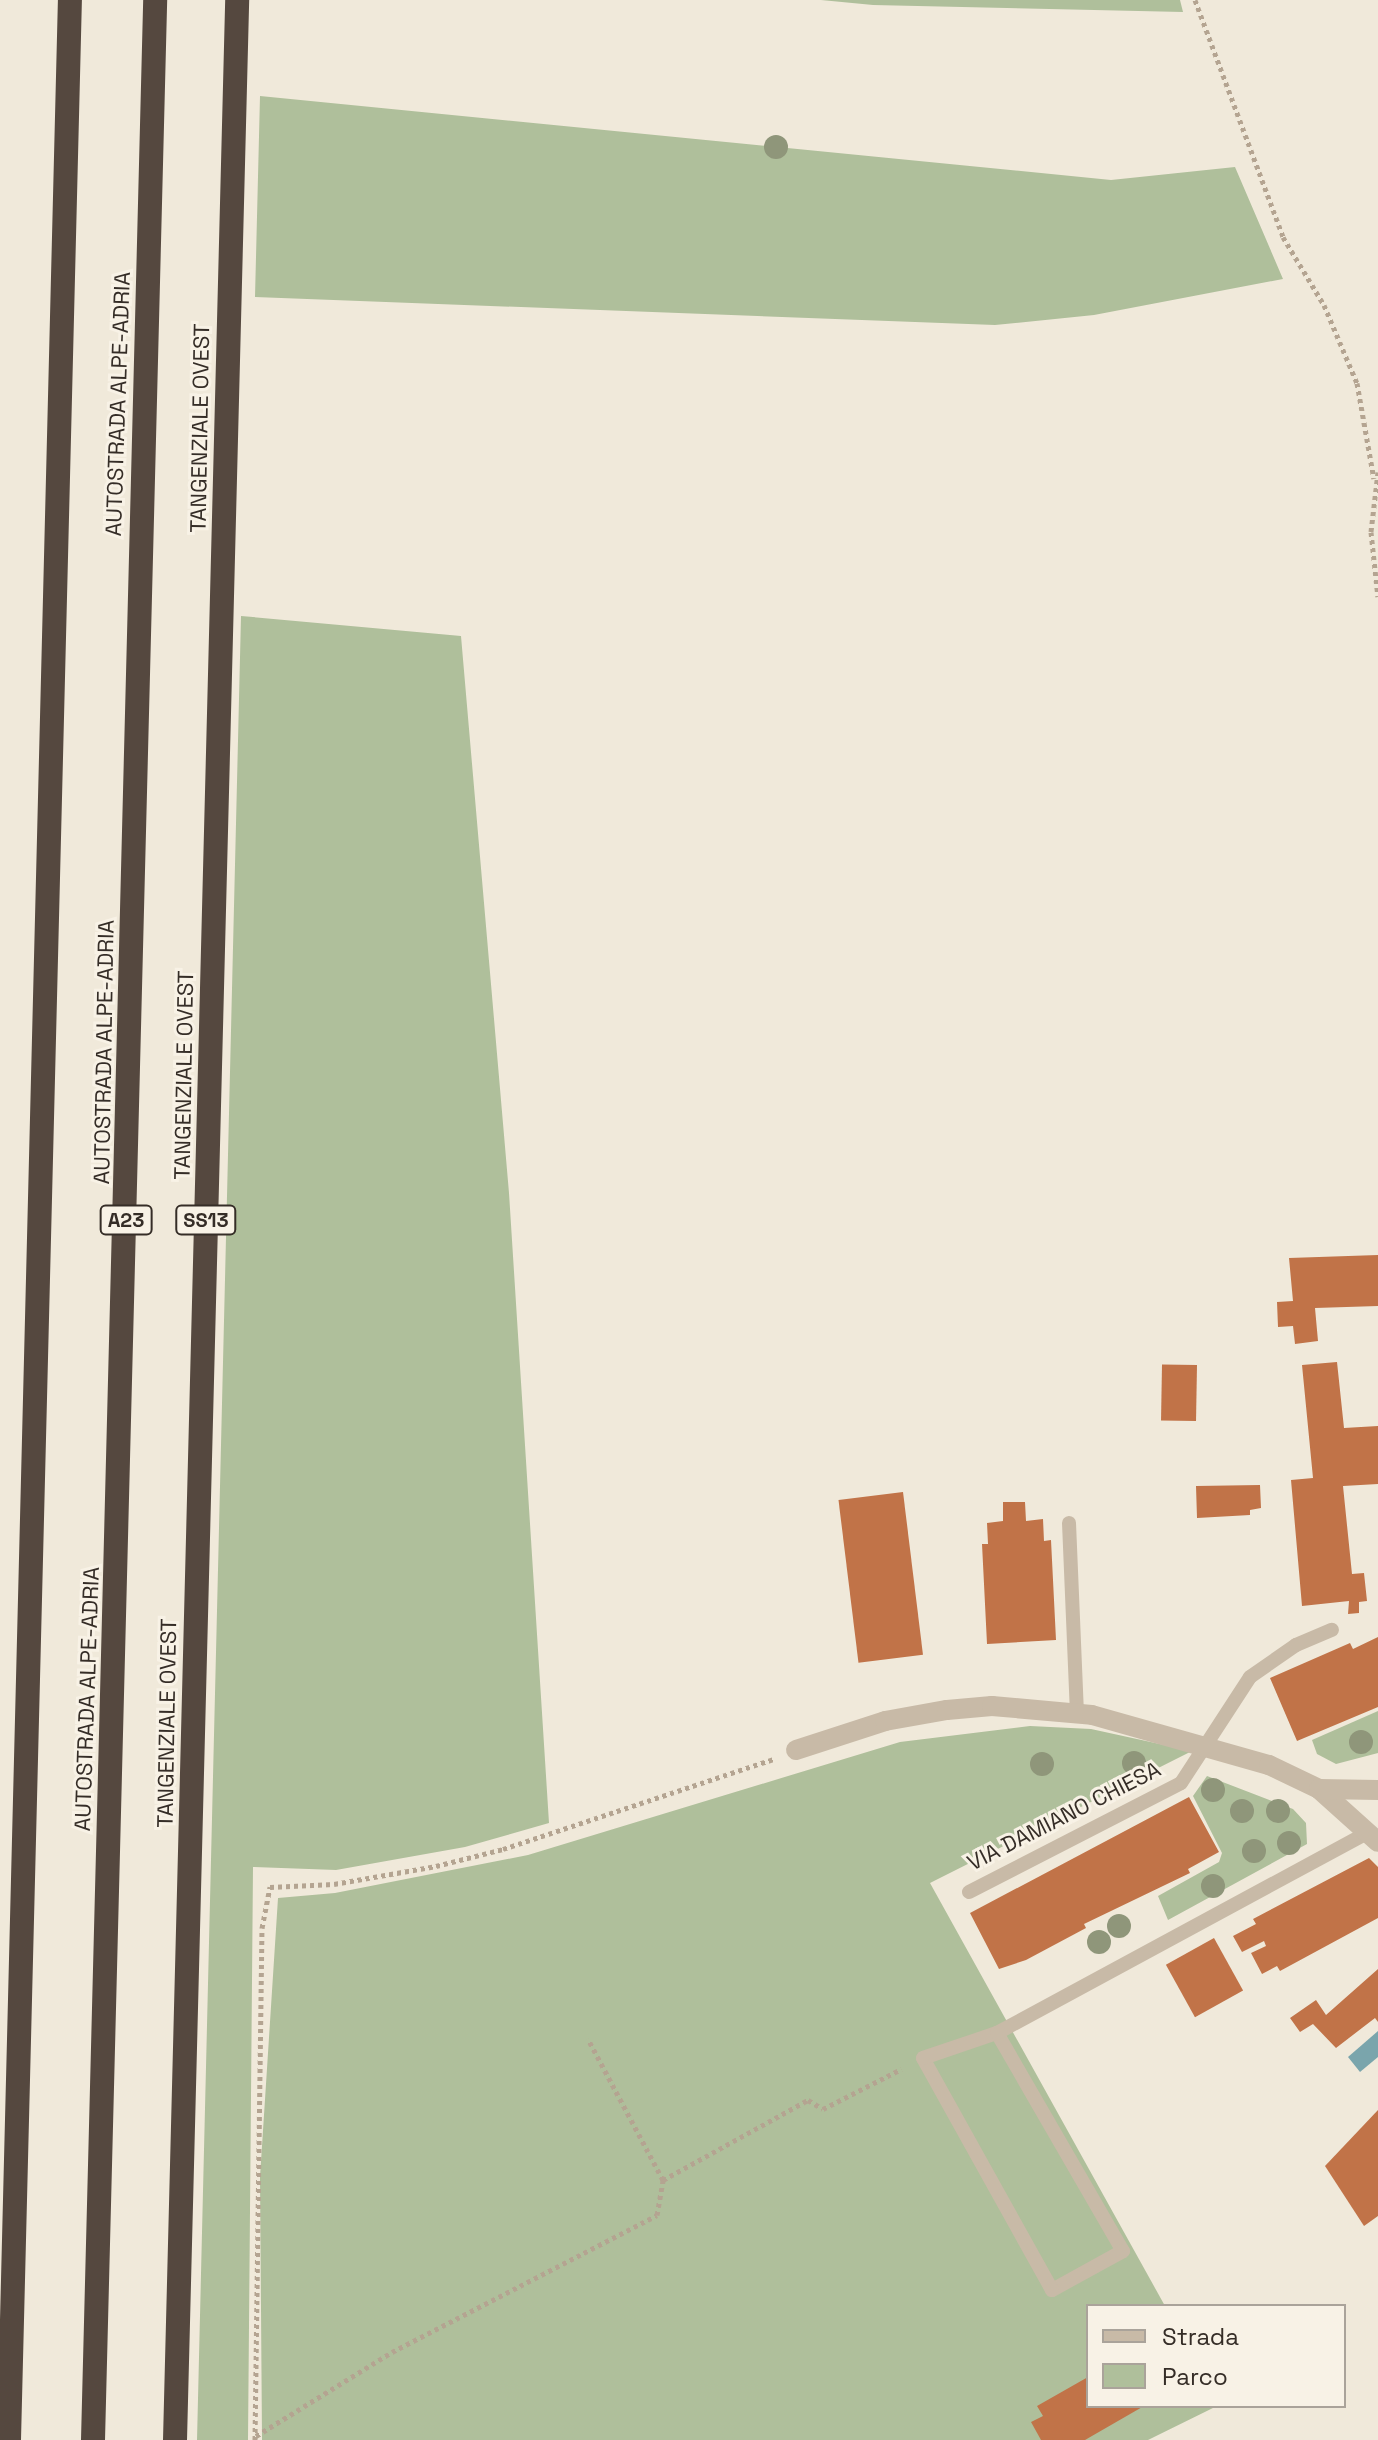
<!DOCTYPE html>
<style>
body{margin:0}
#map{position:relative;width:1378px;height:2440px;overflow:hidden;background:#f0e9da;font-family:"Space Grotesk",sans-serif}
div>[style]{position:absolute}
[style*='--x']{left:calc(var(--x)*1px);top:calc(var(--y)*1px);width:calc(var(--w)*1px);rotate:calc(var(--a)*1deg)}
.green>*{inset:0;background:#afbf9b}
.water>*{inset:0;background:#7aa5ac}
.building>*{inset:0;background:#c17348;transform-origin:0 0}
.path>*{height:5px;margin-top:-2.5px;transform-origin:0;background:repeating-linear-gradient(90deg,#b4a491 0 4px,transparent 0 8px)}
.lane>*{height:14px;margin:-7px;padding:0 7px;transform-origin:7px;border-radius:7px;background:#c8baa7}
.street>*{height:20px;margin:-10px;padding:0 10px;transform-origin:10px;border-radius:10px;background:#c8baa7}
.highway>*{height:24px;margin:-12px;padding:0 12px;transform-origin:12px;border-radius:12px;background:#55483f}
.trees>*{width:24px;height:24px;margin:-12px;border-radius:50%;background:#8f967a}
span{translate:-50% -50%;white-space:nowrap;text-align:center;line-height:1.15;-webkit-text-stroke:6px #f8f2e6;paint-order:stroke}
.shield-label span{padding:2px 6px;background:#f8f2e6;border:2px solid;border-radius:6px;-webkit-text-stroke-width:0}
.shield-label{font-size:20px;color:#352d27;font-weight:700}
.street-label{font-size:22px;color:#352d27}
.legend{position:absolute;left:1086px;top:2304px;width:260px;height:104px;box-sizing:border-box;background:#f8f2e6;border:2px solid #aaa39a;margin:0;padding:10px 14px;list-style:none;font-size:24px;color:#352d27}
.legend li{display:flex;align-items:center;gap:16px;height:40px}
.legend b{width:40px;border:2px solid #aaa39a}
</style>
<div id="map">
<div class="green">
<i style="clip-path:polygon(821px 0,1180px 0,1183px 12px,873px 5px)"></i>
<i style="clip-path:polygon(260px 96px,1111px 180px,1235px 167px,1283px 279px,1094px 315px,995px 325px,255px 297px)"></i>
<i style="clip-path:polygon(241px 616px,461px 636px,509px 1193px,549px 1823px,465px 1847px,336px 1870px,253px 1867px,248px 2440px,197px 2440px)"></i>
<i style="clip-path:polygon(1378px 1711px,1378px 1753px,1336px 1764px,1317px 1754px,1312px 1740px)"></i>
<i style="clip-path:polygon(1030px 1726px,1091px 1729px,1192px 1751px,930px 1883px,1165px 2306px,1088px 2306px,1088px 2406px,1217px 2406px,1148px 2440px,262px 2440px,260px 2177px,278px 1898px,335px 1893px,528px 1855px,900px 1742px)"></i>
<i style="clip-path:polygon(1207px 1776px,1293px 1809px,1306px 1823px,1307px 1844px,1168px 1920px,1158px 1896px,1219px 1862px,1222px 1853px,1193px 1796px)"></i>
</div>
<div class="water">
<i style="clip-path:polygon(1378px 2031px,1378px 2057px,1360px 2072px,1348px 2057px)"></i>
</div>
<div class="building">
<i style="clip-path:polygon(1378px 1255px,1378px 1306px,1315px 1308px,1318px 1341px,1295px 1344px,1293px 1326px,1278px 1327px,1277px 1302px,1293px 1301px,1289px 1258px)"></i>
<i style="clip-path:polygon(1337px 1362px,1344px 1428px,1378px 1426px,1378px 1484px,1343px 1486px,1352px 1574px,1364px 1573px,1367px 1601px,1359px 1602px,1359px 1613px,1348px 1614px,1349px 1601px,1302px 1606px,1291px 1480px,1313px 1478px,1302px 1365px)"></i>
<i style="left:1197px;top:1365px;width:56px;height:35px;rotate:91deg"></i>
<i style="clip-path:polygon(1260px 1485px,1261px 1508px,1250px 1510px,1250px 1515px,1197px 1518px,1196px 1486px)"></i>
<i style="left:903px;top:1492px;width:164px;height:65px;rotate:83deg"></i>
<i style="clip-path:polygon(1003px 1502px,1025px 1502px,1026px 1521px,1043px 1519px,1044px 1541px,1051px 1540px,1056px 1640px,987px 1644px,982px 1544px,988px 1544px,987px 1523px,1003px 1521px)"></i>
<i style="clip-path:polygon(1378px 1637px,1378px 1707px,1297px 1741px,1270px 1678px,1350px 1643px,1353px 1649px)"></i>
<i style="clip-path:polygon(1189px 1797px,1219px 1852px,1188px 1869px,1190px 1873px,1084px 1924px,1086px 1928px,1026px 1960px,999px 1969px,970px 1913px)"></i>
<i style="clip-path:polygon(1369px 1858px,1378px 1867px,1378px 1918px,1280px 1971px,1277px 1966px,1262px 1974px,1251px 1953px,1266px 1946px,1264px 1941px,1242px 1952px,1233px 1936px,1256px 1924px,1253px 1919px)"></i>
<i style="left:1214px;top:1938px;width:60px;height:55px;rotate:61deg"></i>
<i style="clip-path:polygon(1378px 1969px,1378px 2022px,1375px 2018px,1336px 2048px,1313px 2024px,1300px 2032px,1290px 2018px,1316px 2000px,1326px 2015px)"></i>
<i style="clip-path:polygon(1378px 2110px,1378px 2216px,1364px 2226px,1325px 2166px)"></i>
<i style="clip-path:polygon(1088px 2377px,1088px 2406px,1144px 2406px,1085px 2440px,1041px 2440px,1031px 2422px,1043px 2416px,1037px 2406px)"></i>
</div>
<div class="path">
<i style="--x:1195;--y:0;--w:253;--a:69.6"></i>
<i style="--x:1283;--y:237;--w:79;--a:58.9"></i>
<i style="--x:1324;--y:305;--w:85;--a:67.1"></i>
<i style="--x:1357;--y:383;--w:97;--a:80"></i>
<i style="--x:1378;--y:472;--w:60;--a:96.7"></i>
<i style="--x:1371;--y:532;--w:65;--a:83.9"></i>
<i style="--x:663;--y:2180;--w:166;--a:-28.9"></i>
<i style="--x:808;--y:2100;--w:17;--a:31"></i>
<i style="--x:823;--y:2109;--w:88;--a:-27.1"></i>
<i style="--x:256;--y:2436;--w:160;--a:-31.7"></i>
<i style="--x:392;--y:2352;--w:298;--a:-27.3"></i>
<i style="--x:657;--y:2215;--w:36;--a:-80"></i>
<i style="--x:663;--y:2180;--w:160;--a:-118"></i>
<i style="--x:255;--y:2440;--w:512;--a:-89.22"></i>
<i style="--x:262;--y:1928;--w:42;--a:-79"></i>
<i style="--x:270;--y:1887;--w:64;--a:-2.7"></i>
<i style="--x:334;--y:1884;--w:104;--a:-10"></i>
<i style="--x:436;--y:1866;--w:69;--a:-14.2"></i>
<i style="--x:503;--y:1849;--w:285;--a:-18.4"></i>
</div>
<div class="lane">
<i style="--x:1069;--y:1523;--w:190;--a:87.6"></i>
<i style="--x:969;--y:1892;--w:238;--a:-27.2"></i>
<i style="--x:1181;--y:1783;--w:126;--a:-56.9"></i>
<i style="--x:1250;--y:1677;--w:56;--a:-34.8"></i>
<i style="--x:1296;--y:1645;--w:39;--a:-23"></i>
<i style="--x:997;--y:2033;--w:252;--a:60"></i>
<i style="--x:1123;--y:2251;--w:81;--a:151.2"></i>
<i style="--x:1052;--y:2290;--w:265;--a:-119.1"></i>
<i style="--x:923;--y:2058;--w:78;--a:-18.7"></i>
<i style="--x:997;--y:2033;--w:421;--a:-28.4"></i>
</div>
<div class="street">
<i style="--x:796;--y:1750;--w:94;--a:-18"></i>
<i style="--x:885;--y:1721;--w:63;--a:-10.1"></i>
<i style="--x:947;--y:1710;--w:45;--a:-5.1"></i>
<i style="--x:992;--y:1706;--w:100;--a:5.1"></i>
<i style="--x:1092;--y:1715;--w:184;--a:15.8"></i>
<i style="--x:1269;--y:1765;--w:55;--a:25.6"></i>
<i style="--x:1319;--y:1789;--w:79;--a:41.9"></i>
<i style="--x:1319;--y:1789;--w:59;--a:1"></i>
</div>
<div class="highway">
<i style="--x:9;--y:2440;--w:2441;--a:-88.57"></i>
<i style="--x:93;--y:2440;--w:2441;--a:-88.54"></i>
<i style="--x:175;--y:2440;--w:2441;--a:-88.54"></i>
</div>
<div class="trees">
<i style="left:776px;top:147px"></i>
<i style="left:1361px;top:1742px"></i>
<i style="left:1134px;top:1763px"></i>
<i style="left:1042px;top:1764px"></i>
<i style="left:1213px;top:1790px"></i>
<i style="left:1242px;top:1811px"></i>
<i style="left:1278px;top:1811px"></i>
<i style="left:1289px;top:1843px"></i>
<i style="left:1254px;top:1851px"></i>
<i style="left:1213px;top:1886px"></i>
<i style="left:1119px;top:1926px"></i>
<i style="left:1099px;top:1942px"></i>
</div>
<div class="shield-label">
<span style="left:126px;top:1220px">A23</span>
<span style="left:206px;top:1220px">SS13</span>
</div>
<div class="street-label">
<span style="left:118px;top:404px;rotate:-88deg">AUTOSTRADA ALPE-ADRIA</span>
<span style="left:200px;top:428px;rotate:-89deg">TANGENZIALE OVEST</span>
<span style="left:104px;top:1052px;rotate:-89deg">AUTOSTRADA ALPE-ADRIA</span>
<span style="left:184px;top:1075px;rotate:-89deg">TANGENZIALE OVEST</span>
<span style="left:87px;top:1699px;rotate:-88deg">AUTOSTRADA ALPE-ADRIA</span>
<span style="left:167px;top:1723px;rotate:-89deg">TANGENZIALE OVEST</span>
<span style="left:1064px;top:1816px;rotate:-27deg">VIA DAMIANO CHIESA</span>
</div>
<ul class="legend">
<li><b style="height:10px;background:#c8baa7"></b>Strada</li>
<li><b style="height:22px;background:#afbf9b"></b>Parco</li>
</ul>
</div>
